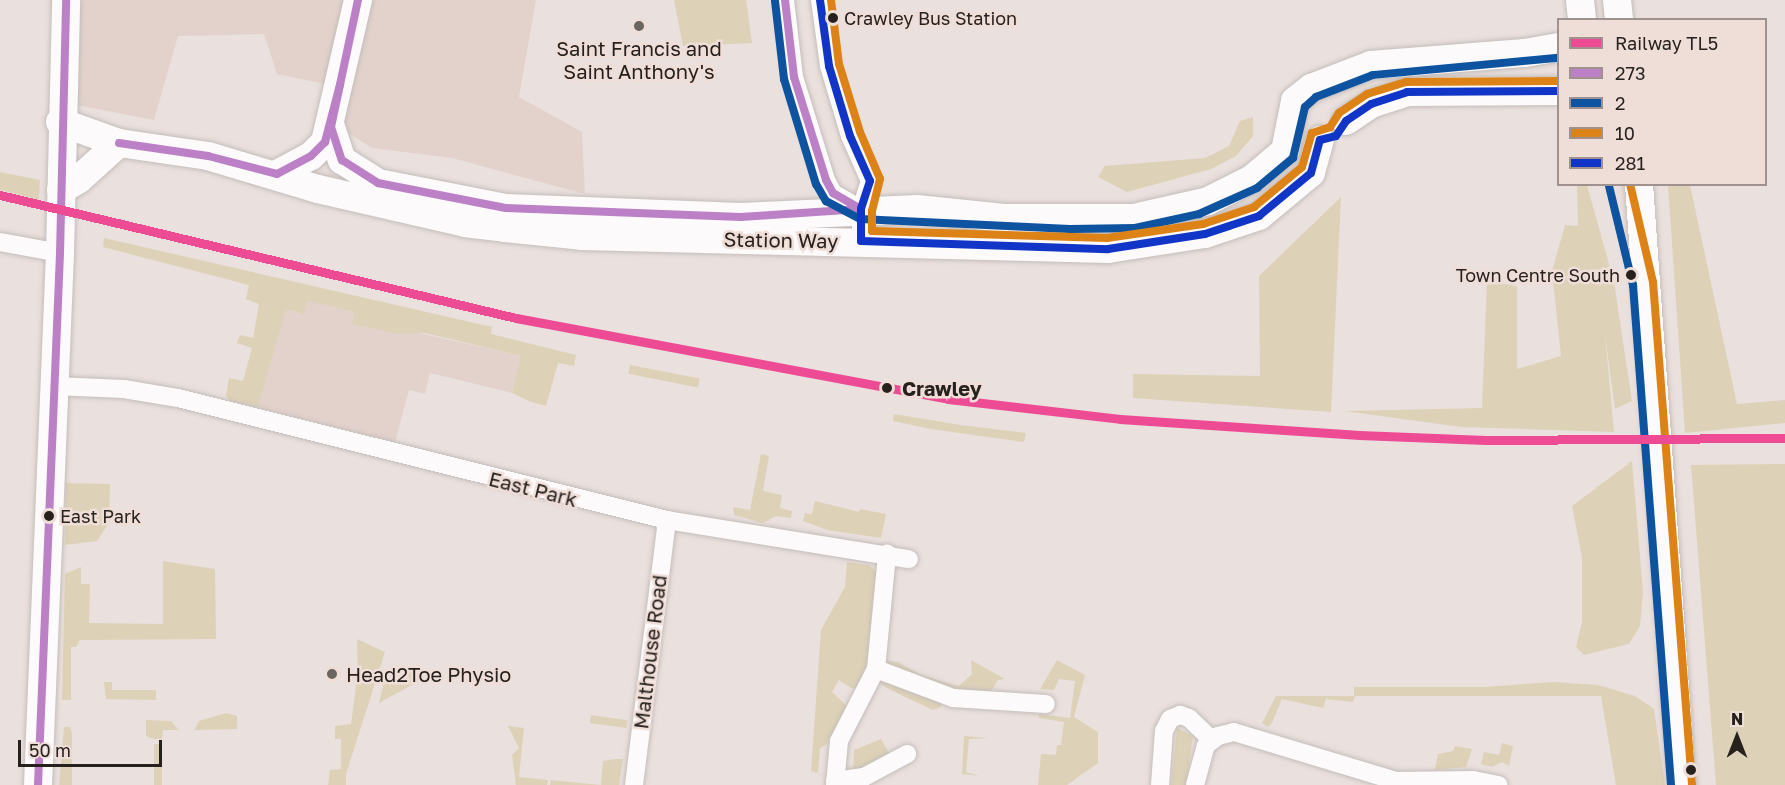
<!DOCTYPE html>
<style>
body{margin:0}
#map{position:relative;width:1785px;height:785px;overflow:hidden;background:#eae0dd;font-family:"Golos Text",sans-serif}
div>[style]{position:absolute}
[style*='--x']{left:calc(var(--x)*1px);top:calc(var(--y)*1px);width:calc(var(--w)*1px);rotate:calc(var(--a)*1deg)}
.built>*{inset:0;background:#e3d2cc}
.green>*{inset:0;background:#ddd2b7;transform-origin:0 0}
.roads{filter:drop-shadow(0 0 2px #c4bdba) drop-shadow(0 0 2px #c4bdba)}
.minor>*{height:18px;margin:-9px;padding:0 9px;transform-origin:9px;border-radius:9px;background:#fcfafa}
.primary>*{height:28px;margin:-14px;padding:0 14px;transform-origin:14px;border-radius:14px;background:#fcfafa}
.bus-1>*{height:8px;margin:-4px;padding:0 4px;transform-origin:4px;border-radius:4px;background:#bc80c6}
.bus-2>*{height:8px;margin:-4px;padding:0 4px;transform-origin:4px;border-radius:4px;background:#0e539f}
.bus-3>*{height:8px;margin:-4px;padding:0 4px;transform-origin:4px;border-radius:4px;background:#dd8217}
.bus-4>*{height:8px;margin:-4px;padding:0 4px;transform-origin:4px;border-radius:4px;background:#1135c6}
.rail-1>*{height:9px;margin:-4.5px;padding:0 4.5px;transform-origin:4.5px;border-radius:4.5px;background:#ee4b95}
.dots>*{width:16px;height:16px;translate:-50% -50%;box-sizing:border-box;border:3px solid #efddd8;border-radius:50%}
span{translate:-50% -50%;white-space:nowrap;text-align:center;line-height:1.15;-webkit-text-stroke:5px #efddd8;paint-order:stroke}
.bus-label{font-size:18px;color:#27211e}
.left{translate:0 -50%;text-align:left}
.right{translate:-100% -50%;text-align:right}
.poi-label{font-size:20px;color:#27211e}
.street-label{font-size:20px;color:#27211e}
.stop-label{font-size:20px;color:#27211e;font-weight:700}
.legend{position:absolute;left:1557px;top:18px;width:210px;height:168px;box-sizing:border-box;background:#efddd8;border:2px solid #9f928e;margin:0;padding:8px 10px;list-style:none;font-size:18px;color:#27211e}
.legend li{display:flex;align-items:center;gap:12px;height:30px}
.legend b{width:30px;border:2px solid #9f928e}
.north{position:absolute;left:1707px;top:707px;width:60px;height:60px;-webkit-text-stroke:4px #efddd8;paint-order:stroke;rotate:0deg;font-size:16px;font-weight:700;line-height:24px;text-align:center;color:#27211e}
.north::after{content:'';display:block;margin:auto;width:21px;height:27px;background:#27211e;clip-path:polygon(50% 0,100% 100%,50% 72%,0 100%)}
.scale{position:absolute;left:18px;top:740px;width:144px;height:27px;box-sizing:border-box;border:3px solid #27211e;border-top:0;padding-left:8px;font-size:18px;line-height:21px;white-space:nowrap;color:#27211e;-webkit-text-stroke:4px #efddd8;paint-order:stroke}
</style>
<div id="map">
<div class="built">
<i style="clip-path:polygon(76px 0,536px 0,519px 97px,582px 132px,585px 194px,452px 158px,372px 148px,340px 128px,324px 84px,277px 74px,264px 34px,178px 36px,154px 120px,76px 105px)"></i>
<i style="clip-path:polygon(289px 295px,415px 323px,414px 332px,522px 356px,512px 393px,430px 373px,425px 394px,409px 390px,395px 442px,258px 407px)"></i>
</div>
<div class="green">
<i style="clip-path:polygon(674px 0,746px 0,752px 43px,683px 46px)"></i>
<i style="clip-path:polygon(1253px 117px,1253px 136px,1236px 156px,1211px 169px,1127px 192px,1098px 177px,1105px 166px,1205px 158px,1229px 146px,1240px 121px)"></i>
<i style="clip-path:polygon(0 172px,40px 180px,39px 200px,0 190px)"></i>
<i style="clip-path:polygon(1577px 185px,1587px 185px,1614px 282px,1632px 401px,1615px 409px,1605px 335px,1614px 432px,1461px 427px,1344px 411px,1482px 408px,1487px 281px,1517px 286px,1517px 369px,1561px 356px,1552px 271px,1565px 225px,1578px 226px)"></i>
<i style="clip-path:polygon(1668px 185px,1690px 185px,1737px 404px,1785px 400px,1785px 423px,1685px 433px)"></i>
<i style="clip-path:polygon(1341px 197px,1331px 412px,1133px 398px,1133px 374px,1260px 376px,1259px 276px)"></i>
<i style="clip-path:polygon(104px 238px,492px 327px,491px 334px,576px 355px,574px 366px,558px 363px,546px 406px,531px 402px,512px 393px,521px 356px,425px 333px,394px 333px,352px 324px,354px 312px,307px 301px,304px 314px,286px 309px,258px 407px,231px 401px,226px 396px,229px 378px,243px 381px,252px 348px,237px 343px,240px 335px,253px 338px,259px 304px,246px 299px,249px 285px,103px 247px)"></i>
<i style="left:630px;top:365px;width:71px;height:9px;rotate:11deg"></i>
<i style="clip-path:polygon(894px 414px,960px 425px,1026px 433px,1024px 442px,931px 429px,893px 421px)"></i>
<i style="clip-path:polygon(761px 454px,769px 456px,763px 491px,782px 495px,780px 508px,792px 511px,791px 518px,776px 516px,763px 523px,734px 515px,733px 507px,750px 510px)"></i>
<i style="clip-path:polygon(1632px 461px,1643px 592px,1640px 626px,1629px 644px,1584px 655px,1576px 647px,1582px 622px,1582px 557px,1572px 506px)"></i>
<i style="clip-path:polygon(1785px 464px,1785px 785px,1716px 785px,1691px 465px)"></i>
<i style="clip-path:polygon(66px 483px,110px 484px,109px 523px,97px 541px,65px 545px)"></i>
<i style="clip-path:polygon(815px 501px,859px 512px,860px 509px,886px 514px,881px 538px,827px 530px,803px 521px,805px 513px,812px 514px)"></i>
<i style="clip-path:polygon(163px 561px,215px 569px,216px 639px,80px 640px,76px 647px,71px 647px,71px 700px,62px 700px,65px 574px,81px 567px,81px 584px,90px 584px,89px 623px,163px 624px)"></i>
<i style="clip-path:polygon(847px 562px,869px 565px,876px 571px,868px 661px,860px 688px,851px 688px,839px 680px,832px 692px,847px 706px,827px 744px,820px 748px,818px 773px,811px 771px,821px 630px,845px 587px)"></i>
<i style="clip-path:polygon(357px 639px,385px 652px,346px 774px,346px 785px,328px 785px,330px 770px,341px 769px,341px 739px,335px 739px,335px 726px,351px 724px,358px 672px)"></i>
<i style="clip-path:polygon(971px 660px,1005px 679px,998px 680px,991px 691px,956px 691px,887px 667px,888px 661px,898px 662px,921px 675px,959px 686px,972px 674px)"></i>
<i style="clip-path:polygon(1057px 660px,1085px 675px,1074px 717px,1098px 732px,1098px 763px,1067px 785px,1038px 785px,1041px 754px,1056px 755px,1057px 745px,1061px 745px,1064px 722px,1039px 718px,1039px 714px,1070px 718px,1075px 681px,1059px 679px,1054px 690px,1040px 689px)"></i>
<i style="clip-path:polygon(404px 670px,413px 672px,421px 680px,379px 703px,384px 682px,393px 676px,401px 678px)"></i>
<i style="clip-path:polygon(884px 679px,941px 702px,941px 707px,933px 710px,899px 694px,882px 685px)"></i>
<i style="clip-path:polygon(104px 682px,112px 682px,112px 690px,156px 690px,156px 700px,106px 699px)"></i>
<i style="clip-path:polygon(1554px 682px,1598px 685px,1635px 696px,1654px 709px,1665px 785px,1616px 785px,1601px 696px,1355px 696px,1353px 702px,1326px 699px,1323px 708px,1282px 699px,1272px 723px,1268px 727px,1262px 723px,1276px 696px,1354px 696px,1354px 687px,1483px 687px)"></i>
<i style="clip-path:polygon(226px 713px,237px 716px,237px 729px,194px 730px,199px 721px)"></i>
<i style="left:591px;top:715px;width:37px;height:8px;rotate:8deg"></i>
<i style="clip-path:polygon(146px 720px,171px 721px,179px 730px,163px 730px,162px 739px,154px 739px,146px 736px)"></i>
<i style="clip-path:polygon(508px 726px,524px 728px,519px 777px,548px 780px,547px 785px,516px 785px,512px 755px,519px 748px)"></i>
<i style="clip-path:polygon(64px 727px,70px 727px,72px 733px,72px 785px,59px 785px)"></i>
<i style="clip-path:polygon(1177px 728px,1193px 736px,1186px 785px,1171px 785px)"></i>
<i style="clip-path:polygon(964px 736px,989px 738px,969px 739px,966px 772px,979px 776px,962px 774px)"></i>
<i style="clip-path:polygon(881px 739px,890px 755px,853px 772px,854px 750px)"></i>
<i style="clip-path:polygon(1502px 743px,1513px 746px,1509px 766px,1502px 762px,1492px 767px,1481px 764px,1484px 752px,1499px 755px)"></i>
<i style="left:154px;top:744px;width:8px;height:41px"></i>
<i style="clip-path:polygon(1455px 746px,1472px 749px,1466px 767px,1435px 770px,1438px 754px,1453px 751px)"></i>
<i style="clip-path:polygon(615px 759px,623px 759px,619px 785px,550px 785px,551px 780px,601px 785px,603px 761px)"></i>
</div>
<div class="roads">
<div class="minor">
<i style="--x:785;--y:0;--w:78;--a:83.3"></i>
<i style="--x:794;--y:77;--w:108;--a:72.7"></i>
<i style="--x:826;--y:180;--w:15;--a:62"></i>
<i style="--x:833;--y:193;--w:32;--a:30"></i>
<i style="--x:820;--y:0;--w:67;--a:82.2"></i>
<i style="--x:829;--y:66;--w:73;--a:73.3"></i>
<i style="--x:850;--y:136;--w:49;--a:66"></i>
<i style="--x:870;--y:181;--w:29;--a:108"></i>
<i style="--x:861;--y:209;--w:32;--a:90"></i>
<i style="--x:0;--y:242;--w:61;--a:10.4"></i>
<i style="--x:54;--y:386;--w:70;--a:2.5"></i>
<i style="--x:124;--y:389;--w:55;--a:9.5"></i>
<i style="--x:178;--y:398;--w:504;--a:14.01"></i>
<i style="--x:667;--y:520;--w:245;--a:9.2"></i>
<i style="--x:876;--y:669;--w:82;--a:20.6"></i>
<i style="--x:953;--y:698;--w:93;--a:3.7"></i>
<i style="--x:835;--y:781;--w:29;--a:-8"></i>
<i style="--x:864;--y:777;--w:49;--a:-28.1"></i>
<i style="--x:634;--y:785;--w:267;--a:-82.9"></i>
<i style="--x:835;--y:785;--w:44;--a:-84.8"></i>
<i style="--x:839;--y:741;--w:81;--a:-62.8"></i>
<i style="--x:876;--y:669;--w:116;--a:-84.5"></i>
<i style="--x:1160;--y:785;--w:54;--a:-85.8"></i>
<i style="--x:1164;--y:731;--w:13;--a:-63"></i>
<i style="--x:1170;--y:719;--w:11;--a:-22"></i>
<i style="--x:1180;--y:715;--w:9;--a:18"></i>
<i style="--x:1189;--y:718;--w:30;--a:44"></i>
<i style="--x:1195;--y:785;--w:41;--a:-74.6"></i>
<i style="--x:1206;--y:745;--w:15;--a:-37"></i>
<i style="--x:1218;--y:736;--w:16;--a:-14"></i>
<i style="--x:1234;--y:732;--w:169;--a:16.8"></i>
<i style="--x:1396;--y:781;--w:77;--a:-0.7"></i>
<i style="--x:1473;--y:780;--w:26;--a:11"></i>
</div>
<div class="primary">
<i style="--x:1580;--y:0;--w:20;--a:84"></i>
<i style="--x:1617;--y:0;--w:20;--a:84"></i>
<i style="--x:1346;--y:121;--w:30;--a:-34"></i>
<i style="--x:1371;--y:104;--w:38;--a:-18"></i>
<i style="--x:1407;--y:92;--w:151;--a:-0.4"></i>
<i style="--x:60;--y:122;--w:63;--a:19.6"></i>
<i style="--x:119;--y:143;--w:90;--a:8.3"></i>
<i style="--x:208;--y:156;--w:115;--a:16.7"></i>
<i style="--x:318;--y:189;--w:151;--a:13"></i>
<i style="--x:465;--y:223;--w:40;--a:7.1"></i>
<i style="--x:505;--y:228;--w:77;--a:5.9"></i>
<i style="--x:582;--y:236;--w:526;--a:1.42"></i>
<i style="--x:1108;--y:249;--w:98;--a:-8.8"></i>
<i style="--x:1205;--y:234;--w:57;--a:-18.4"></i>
<i style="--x:1259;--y:216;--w:67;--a:-39.6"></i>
<i style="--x:1311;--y:173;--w:34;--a:-75"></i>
<i style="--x:331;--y:127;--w:35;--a:72"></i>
<i style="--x:342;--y:160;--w:43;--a:32.6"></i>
<i style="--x:378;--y:183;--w:130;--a:11.1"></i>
<i style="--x:506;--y:208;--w:235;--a:2.2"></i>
<i style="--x:741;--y:217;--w:176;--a:-2.6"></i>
<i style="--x:917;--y:209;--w:87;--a:5.9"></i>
<i style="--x:1004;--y:218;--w:130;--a:0"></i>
<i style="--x:1134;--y:218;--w:76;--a:-12.9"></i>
<i style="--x:1208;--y:201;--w:49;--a:-26.6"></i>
<i style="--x:1252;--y:179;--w:43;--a:-40.3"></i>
<i style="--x:1285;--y:151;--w:51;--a:-78.7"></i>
<i style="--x:1295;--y:101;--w:21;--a:-39"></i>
<i style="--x:1311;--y:88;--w:64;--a:-21"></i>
<i style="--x:1371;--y:65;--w:154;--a:-4.5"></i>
<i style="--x:1525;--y:53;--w:34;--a:-10"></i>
<i style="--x:277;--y:174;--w:38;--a:-28"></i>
<i style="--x:311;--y:156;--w:20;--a:-45"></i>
<i style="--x:325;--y:142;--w:146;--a:-76.9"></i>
<i style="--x:1639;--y:184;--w:603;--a:85.91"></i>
<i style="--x:61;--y:190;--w:21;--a:-31"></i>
<i style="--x:79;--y:179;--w:54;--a:-42"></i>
<i style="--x:38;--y:785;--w:532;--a:-87.63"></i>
<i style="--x:60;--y:253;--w:253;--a:-88.6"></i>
</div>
</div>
<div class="bus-1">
<i style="--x:358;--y:0;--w:130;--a:102"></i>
<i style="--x:331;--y:127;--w:35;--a:72"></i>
<i style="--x:342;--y:160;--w:43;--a:32.6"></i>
<i style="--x:378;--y:183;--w:130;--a:11.1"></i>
<i style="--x:506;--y:208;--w:235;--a:2.2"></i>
<i style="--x:741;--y:217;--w:120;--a:-3.8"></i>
<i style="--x:785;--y:0;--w:78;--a:83.3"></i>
<i style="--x:794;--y:77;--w:108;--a:72.7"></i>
<i style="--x:826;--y:180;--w:15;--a:62"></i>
<i style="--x:833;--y:193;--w:32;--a:30"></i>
<i style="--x:119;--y:143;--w:90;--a:8.3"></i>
<i style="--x:208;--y:156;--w:71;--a:14.6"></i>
<i style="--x:277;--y:174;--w:38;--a:-28"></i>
<i style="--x:311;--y:156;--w:20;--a:-45"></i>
<i style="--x:325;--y:142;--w:59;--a:-75.3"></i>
<i style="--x:38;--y:785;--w:532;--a:-87.63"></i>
<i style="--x:60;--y:253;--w:253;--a:-88.6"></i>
</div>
<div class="bus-2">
<i style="--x:775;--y:1;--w:79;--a:83.4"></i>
<i style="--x:784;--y:79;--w:110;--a:73.1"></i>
<i style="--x:816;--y:184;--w:20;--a:60"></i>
<i style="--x:826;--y:201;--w:38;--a:28"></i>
<i style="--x:860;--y:219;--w:210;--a:2.7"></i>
<i style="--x:1070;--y:229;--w:65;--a:-0.9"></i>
<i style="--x:1135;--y:228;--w:66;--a:-12.3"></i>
<i style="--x:1199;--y:214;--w:64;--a:-24.1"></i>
<i style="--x:1257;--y:188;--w:47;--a:-39.8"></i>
<i style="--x:1293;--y:158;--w:52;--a:-76.8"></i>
<i style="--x:1305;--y:107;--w:15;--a:-42"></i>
<i style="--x:1316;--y:97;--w:61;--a:-21.1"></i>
<i style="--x:1373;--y:75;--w:186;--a:-5.3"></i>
<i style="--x:1609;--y:186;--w:102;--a:76.4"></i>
<i style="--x:1633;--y:285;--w:501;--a:85.65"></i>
</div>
<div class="bus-3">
<i style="--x:831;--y:0;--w:64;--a:82.9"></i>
<i style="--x:839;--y:64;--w:71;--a:72.8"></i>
<i style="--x:860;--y:132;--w:51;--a:66.9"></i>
<i style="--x:880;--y:179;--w:33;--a:104"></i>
<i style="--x:872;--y:211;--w:20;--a:90"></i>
<i style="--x:872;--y:231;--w:235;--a:1.7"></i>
<i style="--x:1107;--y:238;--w:97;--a:-8.3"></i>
<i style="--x:1203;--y:224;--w:54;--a:-18.4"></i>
<i style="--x:1254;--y:207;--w:62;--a:-39.8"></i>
<i style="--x:1302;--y:167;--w:35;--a:-74"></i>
<i style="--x:1312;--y:133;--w:19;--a:-18"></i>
<i style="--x:1330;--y:127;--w:17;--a:-57"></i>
<i style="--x:1339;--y:113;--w:34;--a:-34"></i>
<i style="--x:1367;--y:94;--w:41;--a:-17.1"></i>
<i style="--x:1406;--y:82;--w:152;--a:-0.4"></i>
<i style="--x:1630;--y:184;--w:101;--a:76.8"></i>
<i style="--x:1653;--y:282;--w:504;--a:85.56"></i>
</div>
<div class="bus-4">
<i style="--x:820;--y:0;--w:67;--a:82.2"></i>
<i style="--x:829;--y:66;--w:73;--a:73.3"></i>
<i style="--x:850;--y:136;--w:49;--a:66"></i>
<i style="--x:870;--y:181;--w:29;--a:108"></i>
<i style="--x:861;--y:209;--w:32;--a:90"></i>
<i style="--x:861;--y:241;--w:247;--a:1.9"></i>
<i style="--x:1108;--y:249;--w:98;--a:-8.8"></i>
<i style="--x:1205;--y:234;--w:57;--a:-18.4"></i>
<i style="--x:1259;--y:216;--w:67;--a:-39.6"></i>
<i style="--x:1311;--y:173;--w:34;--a:-75"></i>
<i style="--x:1320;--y:140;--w:16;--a:-14"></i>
<i style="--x:1336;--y:136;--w:18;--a:-56"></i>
<i style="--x:1346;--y:121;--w:30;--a:-34"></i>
<i style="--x:1371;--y:104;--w:38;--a:-18"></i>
<i style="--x:1407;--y:92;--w:151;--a:-0.4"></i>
</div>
<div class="rail-1">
<i style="--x:0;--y:195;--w:530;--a:13.41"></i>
<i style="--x:516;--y:318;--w:440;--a:10.6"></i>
<i style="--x:948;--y:399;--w:173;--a:6.6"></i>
<i style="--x:1120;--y:419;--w:240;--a:3.8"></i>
<i style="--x:1359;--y:435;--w:127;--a:2.3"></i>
<i style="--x:1486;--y:440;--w:299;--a:-0.4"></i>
</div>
<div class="dots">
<i style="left:833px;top:18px;background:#27211e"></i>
<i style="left:639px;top:26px;background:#6b6461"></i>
<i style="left:1631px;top:275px;background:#27211e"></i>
<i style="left:887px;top:388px;background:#27211e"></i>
<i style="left:49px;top:516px;background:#27211e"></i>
<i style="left:332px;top:674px;background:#6b6461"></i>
<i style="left:1691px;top:770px;background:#27211e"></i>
</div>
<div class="bus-label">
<span class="left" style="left:844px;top:18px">Crawley Bus Station</span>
<span class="right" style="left:1620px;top:275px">Town Centre South</span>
<span class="left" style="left:60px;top:516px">East Park</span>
</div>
<div class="poi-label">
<span style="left:639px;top:60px">Saint Francis and<br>Saint Anthony's</span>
<span class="left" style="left:346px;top:674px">Head2Toe Physio</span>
</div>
<div class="street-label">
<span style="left:781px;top:240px;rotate:1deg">Station Way</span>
<span style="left:533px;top:489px;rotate:14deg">East Park</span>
<span style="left:650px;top:652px;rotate:-83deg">Malthouse Road</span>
</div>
<div class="stop-label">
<span class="left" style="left:902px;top:388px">Crawley</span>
</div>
<ul class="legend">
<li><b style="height:8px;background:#ee4b95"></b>Railway TL5</li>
<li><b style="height:8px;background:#bc80c6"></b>273</li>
<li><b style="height:8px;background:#0e539f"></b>2</li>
<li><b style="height:8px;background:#dd8217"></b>10</li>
<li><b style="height:8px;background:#1135c6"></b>281</li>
</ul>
<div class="north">N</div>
<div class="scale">50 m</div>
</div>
